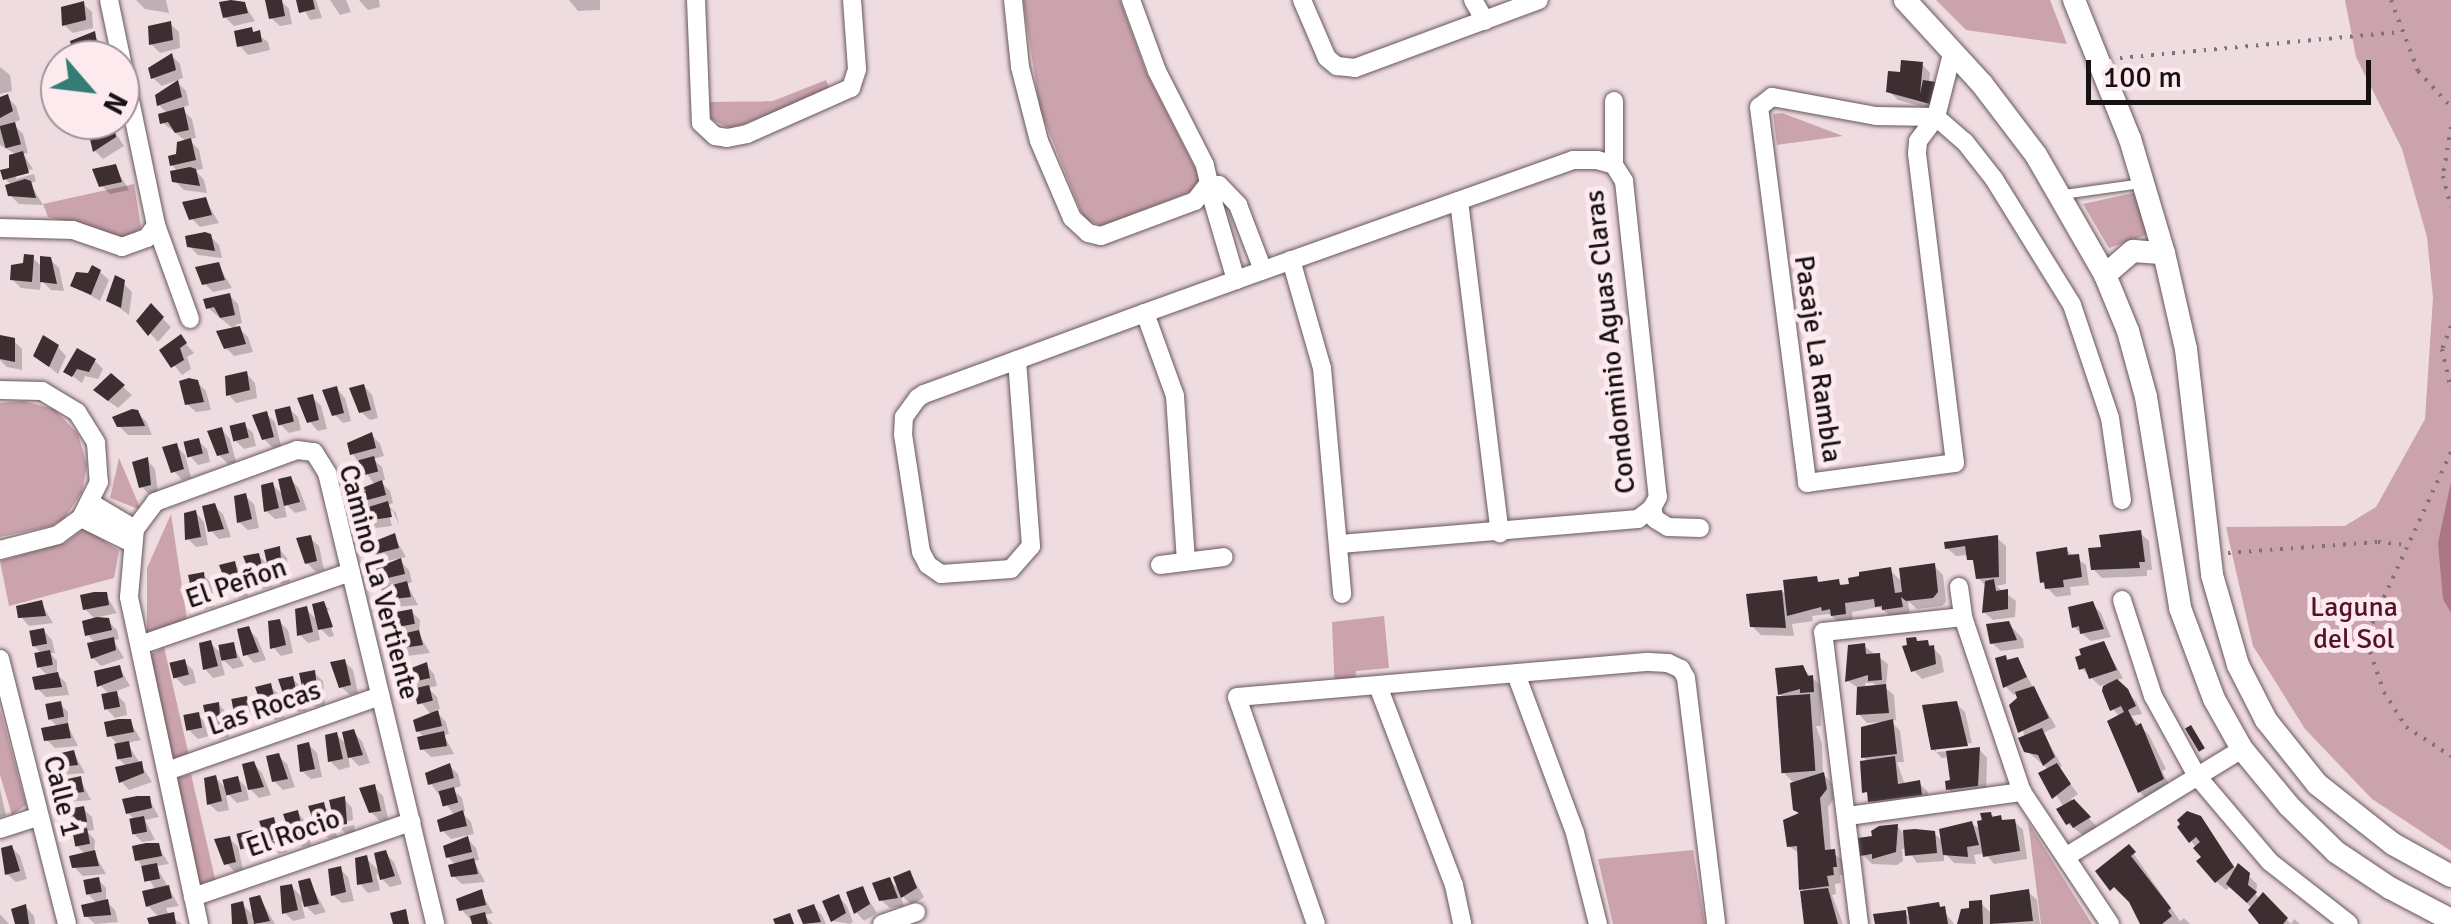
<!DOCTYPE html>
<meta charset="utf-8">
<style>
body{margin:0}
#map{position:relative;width:2451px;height:924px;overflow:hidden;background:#efdce1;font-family:Signika,sans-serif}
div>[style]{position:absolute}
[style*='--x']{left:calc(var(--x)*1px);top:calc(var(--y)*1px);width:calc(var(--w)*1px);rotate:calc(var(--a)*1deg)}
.green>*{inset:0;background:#caa3ac}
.water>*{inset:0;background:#ac7684}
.shadow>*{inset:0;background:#0003}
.building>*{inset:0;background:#3c2e31;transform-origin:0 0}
.path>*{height:4px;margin-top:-2px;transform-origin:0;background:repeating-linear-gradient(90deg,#7f7275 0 2.5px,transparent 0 10.5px)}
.roads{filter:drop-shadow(0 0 2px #66565a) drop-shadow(0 0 2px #66565a)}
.service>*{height:9px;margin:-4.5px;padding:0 4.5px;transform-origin:4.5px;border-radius:4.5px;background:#fff}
.minor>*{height:18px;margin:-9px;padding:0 9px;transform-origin:9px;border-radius:9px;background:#fff}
.tertiary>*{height:22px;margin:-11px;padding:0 11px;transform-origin:11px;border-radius:11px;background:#fff}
span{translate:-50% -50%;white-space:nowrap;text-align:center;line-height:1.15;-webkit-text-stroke:10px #fceaee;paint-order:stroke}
.street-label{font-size:28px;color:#171112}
.park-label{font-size:28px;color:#55122c}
.north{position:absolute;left:40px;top:40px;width:100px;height:100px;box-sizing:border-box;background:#fceaee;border:2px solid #a09396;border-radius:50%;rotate:118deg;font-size:28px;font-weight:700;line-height:40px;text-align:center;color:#171112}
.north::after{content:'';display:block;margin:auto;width:35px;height:45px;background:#357c74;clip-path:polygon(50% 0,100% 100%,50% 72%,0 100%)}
.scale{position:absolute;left:2086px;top:60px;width:285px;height:45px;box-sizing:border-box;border:5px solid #171112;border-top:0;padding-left:12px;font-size:30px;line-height:35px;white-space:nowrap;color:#171112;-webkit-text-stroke:8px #fceaee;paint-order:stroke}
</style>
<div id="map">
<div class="green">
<i style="clip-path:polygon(1023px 0,1120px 0,1146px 72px,1198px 174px,1200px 182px,1195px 190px,1102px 226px,1084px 219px,1040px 110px)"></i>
<i style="clip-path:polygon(1936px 0,2050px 0,2067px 44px,1966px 30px)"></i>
<i style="clip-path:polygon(2345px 0,2451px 0,2451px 851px,2372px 799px,2305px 729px,2253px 646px,2226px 527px,2345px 526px,2376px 507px,2425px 419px,2433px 298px,2427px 237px,2402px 149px,2356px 57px)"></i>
<i style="clip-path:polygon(826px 80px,830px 90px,731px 129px,711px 119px,709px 102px,773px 101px)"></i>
<i style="clip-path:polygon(1782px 113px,1843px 136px,1777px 145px,1773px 114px)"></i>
<i style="clip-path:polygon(134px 184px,141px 227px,129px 239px,48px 217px,43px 204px)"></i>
<i style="clip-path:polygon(2138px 192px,2149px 234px,2109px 248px,2083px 204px)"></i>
<i style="clip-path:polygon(23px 401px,54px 409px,78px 434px,87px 465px,82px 492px,64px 519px,51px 526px,0 537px,0 403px)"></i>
<i style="clip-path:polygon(119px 458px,141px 510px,110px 498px)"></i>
<i style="clip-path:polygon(171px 514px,187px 620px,147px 632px,147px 568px)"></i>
<i style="clip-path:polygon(85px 528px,119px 551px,114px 578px,9px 606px,0 561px,65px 543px)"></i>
<i style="clip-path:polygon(1384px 616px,1389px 668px,1356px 671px,1354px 692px,1335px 694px,1332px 622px)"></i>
<i style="clip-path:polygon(164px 647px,189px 756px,176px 760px,169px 756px,149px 656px)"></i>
<i style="clip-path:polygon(0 709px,26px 805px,12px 815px,0 775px)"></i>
<i style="clip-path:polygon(191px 774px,216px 883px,203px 887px,196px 883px,176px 783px,180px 777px)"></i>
<i style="clip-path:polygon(2028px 822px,2092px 924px,2041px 924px)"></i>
<i style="clip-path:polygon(1693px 850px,1705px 924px,1613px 924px,1598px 859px)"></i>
</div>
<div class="water">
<i style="clip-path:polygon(2451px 482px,2451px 613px,2443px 599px,2438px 543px)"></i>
</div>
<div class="shadow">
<i style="clip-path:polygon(136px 0,166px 0,169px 13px,145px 9px)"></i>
<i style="clip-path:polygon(268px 0,280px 0,289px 9px,292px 24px,280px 26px,271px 18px)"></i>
<i style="clip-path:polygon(299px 0,316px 0,322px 18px,310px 20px)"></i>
<i style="clip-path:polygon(330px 0,346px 0,351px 12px,340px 15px)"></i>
<i style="clip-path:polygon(379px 0,380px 7px,368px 10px,359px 0)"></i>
<i style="clip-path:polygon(569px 0,600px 0,600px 10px,578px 11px)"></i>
<i style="clip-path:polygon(83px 4px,92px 12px,93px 28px,73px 33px,64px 25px)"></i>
<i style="clip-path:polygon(244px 4px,255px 21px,234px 26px,225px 17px)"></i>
<i style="clip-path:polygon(170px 24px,179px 32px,180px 48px,160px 53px,151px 44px)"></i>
<i style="clip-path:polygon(251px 30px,268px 42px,270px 50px,248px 55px,240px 46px)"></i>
<i style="clip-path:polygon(94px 34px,105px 52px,92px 60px,80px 60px,73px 43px)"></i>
<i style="clip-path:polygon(171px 55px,180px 64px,183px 78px,162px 86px,153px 78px)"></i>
<i style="clip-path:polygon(1922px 64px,1930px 73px,1929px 83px,1938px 88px,1933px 106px,1927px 108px,1898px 100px,1889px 91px,1902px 75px)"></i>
<i style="clip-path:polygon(0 67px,10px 75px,12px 91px,0 94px)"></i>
<i style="clip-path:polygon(178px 83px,186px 91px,189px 105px,181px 108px,192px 119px,196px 138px,189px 139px,199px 150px,203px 169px,195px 170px,204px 180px,207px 193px,184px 190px,175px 181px,179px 173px,172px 165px,187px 142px,162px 122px,168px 114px,159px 105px)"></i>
<i style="clip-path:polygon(8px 98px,16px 106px,20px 120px,12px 123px,23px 134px,28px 153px,23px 154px,33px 169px,16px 174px,16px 179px,34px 174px,36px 181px,30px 183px,43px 205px,19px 204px,10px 195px,13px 186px,5px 179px,17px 155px,0 145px,0 103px)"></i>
<i style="clip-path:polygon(88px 120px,113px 120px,114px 123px,96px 128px)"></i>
<i style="clip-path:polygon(113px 129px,124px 146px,103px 159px,95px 151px,92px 136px)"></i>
<i style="clip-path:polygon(115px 167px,129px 190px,110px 194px,101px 185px)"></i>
<i style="clip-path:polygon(205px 199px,219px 223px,200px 227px,191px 218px)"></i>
<i style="clip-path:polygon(210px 236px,219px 245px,222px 258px,198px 255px,189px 246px)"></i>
<i style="clip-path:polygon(33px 258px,41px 266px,50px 259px,59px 268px,64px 291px,51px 290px,41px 280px,40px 290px,21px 288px,12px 279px)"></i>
<i style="clip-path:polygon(218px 265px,232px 288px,213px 292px,205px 284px)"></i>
<i style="clip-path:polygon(100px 272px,109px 280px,100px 301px,73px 285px)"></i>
<i style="clip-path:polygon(123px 283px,132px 292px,129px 315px,109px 300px)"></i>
<i style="clip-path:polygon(229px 295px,238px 304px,242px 323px,235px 325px,248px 337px,253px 352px,234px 356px,226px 348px,235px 330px,208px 308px)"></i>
<i style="clip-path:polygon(151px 307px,171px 327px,158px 342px,139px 321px)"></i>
<i style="clip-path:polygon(0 338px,13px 340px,22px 349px,22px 370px,7px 367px,0 360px)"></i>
<i style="clip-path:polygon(181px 338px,194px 353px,187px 357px,191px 369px,182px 375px,162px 350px)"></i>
<i style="clip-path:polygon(58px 347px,66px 356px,58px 374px,36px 356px)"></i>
<i style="clip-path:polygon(95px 361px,103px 369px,98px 379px,85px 376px,82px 383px,66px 371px)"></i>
<i style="clip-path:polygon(247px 374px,255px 383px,257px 398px,236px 403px,228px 394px)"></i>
<i style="clip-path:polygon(111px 376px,132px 395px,118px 408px,104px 398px)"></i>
<i style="clip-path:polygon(197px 382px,206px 391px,211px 410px,196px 412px,187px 404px)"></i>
<i style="clip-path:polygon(364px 386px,372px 395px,378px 418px,370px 420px,361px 412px)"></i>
<i style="clip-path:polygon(337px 389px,345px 398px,351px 421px,343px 423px,334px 414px)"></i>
<i style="clip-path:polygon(312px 397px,321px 406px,327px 429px,318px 431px,310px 422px)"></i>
<i style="clip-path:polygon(289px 409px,298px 417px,301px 430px,289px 433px,280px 424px)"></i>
<i style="clip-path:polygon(137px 413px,146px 421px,152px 435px,128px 435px,119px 426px)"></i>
<i style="clip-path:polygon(266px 414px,275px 422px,281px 446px,273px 448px,264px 439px)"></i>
<i style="clip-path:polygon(244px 425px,253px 433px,256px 446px,244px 449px,235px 440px)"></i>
<i style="clip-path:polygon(222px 430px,230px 439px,236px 462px,228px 464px,219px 455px)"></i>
<i style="clip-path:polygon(372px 435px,380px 444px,384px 456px,373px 459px,382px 467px,385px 480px,380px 481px,390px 491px,393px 503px,388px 505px,396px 513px,399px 525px,393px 511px,388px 511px,392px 526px,376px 528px,367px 519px,370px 509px,362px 501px,375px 485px,352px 453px)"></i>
<i style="clip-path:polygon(198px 441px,207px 449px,210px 462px,198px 465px,190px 456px)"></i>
<i style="clip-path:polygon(176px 446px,185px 455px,191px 478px,182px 480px,174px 471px)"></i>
<i style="clip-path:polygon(147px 460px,155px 469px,158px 493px,150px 495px,141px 486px)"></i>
<i style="clip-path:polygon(290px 479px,299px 488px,307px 510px,295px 513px,283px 501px,287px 517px,275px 519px,266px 511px,273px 485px,285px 497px)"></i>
<i style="clip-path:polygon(245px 496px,254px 504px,259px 528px,248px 530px,239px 522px)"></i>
<i style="clip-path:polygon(214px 506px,223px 514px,231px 537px,219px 539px,211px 531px)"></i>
<i style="clip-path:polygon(196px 513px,204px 522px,208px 545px,196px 547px,188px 539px)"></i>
<i style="clip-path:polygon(2140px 533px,2149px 541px,2152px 570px,2147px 570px,2147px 576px,2102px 578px,2093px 569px,2103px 549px)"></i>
<i style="clip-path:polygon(394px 536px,406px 557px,383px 562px,375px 554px)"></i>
<i style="clip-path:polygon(310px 538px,319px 546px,324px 570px,316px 572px,307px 563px)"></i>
<i style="clip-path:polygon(1997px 538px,2006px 546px,2006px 584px,1996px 586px,2016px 601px,2015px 617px,1993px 620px,1984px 612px,1987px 587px,1978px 578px,1977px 567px,1969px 555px,1956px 556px,1947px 548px)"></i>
<i style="clip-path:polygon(279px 549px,287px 558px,288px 570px,275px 573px,275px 578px,268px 571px,272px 587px,263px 589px,255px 580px,258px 555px,271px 568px)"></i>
<i style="clip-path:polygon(2066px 550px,2086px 565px,2089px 585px,2070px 587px,2071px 595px,2056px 597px,2042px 582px)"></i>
<i style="clip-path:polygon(400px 561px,409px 570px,412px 582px,407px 584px,418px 605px,395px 607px,386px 598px,390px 588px,381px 579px)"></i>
<i style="clip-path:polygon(234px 564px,243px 573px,248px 596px,239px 598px,231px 589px)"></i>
<i style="clip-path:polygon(1934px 566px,1943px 575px,1946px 602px,1942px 606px,1917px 609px,1908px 601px,1910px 615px,1893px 618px,1879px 607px,1852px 612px,1853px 622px,1842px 624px,1829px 614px,1812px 616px,1813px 621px,1792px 624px,1794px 636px,1761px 635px,1752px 626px,1749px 596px,1786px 592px,1816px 578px,1821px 584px,1838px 582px,1844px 587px,1890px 570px,1903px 583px)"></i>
<i style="clip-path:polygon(203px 575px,212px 583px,214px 607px,205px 609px,197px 600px)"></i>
<i style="clip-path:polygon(289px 575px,290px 582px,281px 584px,275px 578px)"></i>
<i style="clip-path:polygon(106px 595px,117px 613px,94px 618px,85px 609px)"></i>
<i style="clip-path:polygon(41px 603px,53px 623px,29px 626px,21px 617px)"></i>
<i style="clip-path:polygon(323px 604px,330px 610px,325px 610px,334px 636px,329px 637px,317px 625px,320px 640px,308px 643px,300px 635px,306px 609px,318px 621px)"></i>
<i style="clip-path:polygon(2092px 604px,2101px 613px,2111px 637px,2091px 641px,2074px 627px)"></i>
<i style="clip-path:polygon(411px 611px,420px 620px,419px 634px,430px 653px,407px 656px,398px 647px,410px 635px,402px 627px)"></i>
<i style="clip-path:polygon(108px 621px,117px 630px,119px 639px,113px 640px,124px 658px,101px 666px,93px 658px,96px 644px,88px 635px)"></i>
<i style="clip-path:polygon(279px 621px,288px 630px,293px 653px,281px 656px,273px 647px)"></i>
<i style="clip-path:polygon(2008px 623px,2023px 639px,2024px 648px,2001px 651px,1992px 643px)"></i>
<i style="clip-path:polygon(248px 629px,257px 638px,266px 660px,254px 663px,246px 654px)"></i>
<i style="clip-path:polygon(44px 631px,52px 640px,55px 653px,50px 653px,57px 661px,57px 674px,66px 683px,69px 695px,46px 697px,37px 688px,48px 676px,39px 667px,42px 654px,34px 646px)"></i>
<i style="clip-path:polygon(1927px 642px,1941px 656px,1944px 672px,1922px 679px,1914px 671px)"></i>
<i style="clip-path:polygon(210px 643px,223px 655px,233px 645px,244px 666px,233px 669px,220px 657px,225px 675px,213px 678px,205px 669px)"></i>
<i style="clip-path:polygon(2103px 644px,2123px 678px,2115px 681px,2136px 701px,2142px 714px,2131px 716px,2149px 735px,2166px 769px,2162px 771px,2171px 788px,2148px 800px,2140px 792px,2120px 717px,2113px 709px,2105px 684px,2100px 686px,2081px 668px)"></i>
<i style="clip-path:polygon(evenodd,1864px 646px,1888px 664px,1886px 688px,1894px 695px,1896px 720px,1891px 721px,1900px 731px,1904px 762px,1897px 762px,1905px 785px,1919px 783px,1928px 792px,1929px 803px,1879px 810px,1870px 801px,1869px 762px,1863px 757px,1882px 722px,1867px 723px,1859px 714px,1860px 689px,1848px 681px,1864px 646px,1865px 683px,1873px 683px,1878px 687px,1866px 688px,1865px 683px)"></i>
<i style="clip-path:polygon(2017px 659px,2056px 727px,2043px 733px,2062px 766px,2059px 769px,2078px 794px,2071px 799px,2097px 827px,2083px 835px,2068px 824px,2064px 807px,2042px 774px,2049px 770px,2026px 750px,2018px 693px,2014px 695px,2005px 686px,1998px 660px)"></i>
<i style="clip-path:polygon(344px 661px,353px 670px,358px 693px,350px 695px,341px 687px)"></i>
<i style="clip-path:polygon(184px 662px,193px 670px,196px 683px,184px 686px,175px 677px)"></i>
<i style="clip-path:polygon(426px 665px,434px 674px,437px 686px,428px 688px,437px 697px,440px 709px,435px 710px,446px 722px,449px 734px,444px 735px,454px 754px,431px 757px,422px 748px,425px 738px,418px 731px,432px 716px,406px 683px)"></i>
<i style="clip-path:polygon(120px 668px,130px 686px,114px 692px,125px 703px,127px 715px,115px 718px,107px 709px,110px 695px,100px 685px)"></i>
<i style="clip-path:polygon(1802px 668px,1821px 686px,1821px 726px,1816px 726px,1822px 744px,1823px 774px,1832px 783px,1834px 799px,1828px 807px,1831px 852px,1843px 860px,1844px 875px,1840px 875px,1841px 883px,1835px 884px,1836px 894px,1832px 895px,1843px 924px,1806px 924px,1800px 854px,1789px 846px,1802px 815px,1796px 785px,1785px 774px,1785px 699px,1780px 694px)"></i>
<i style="clip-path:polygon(314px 673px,323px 681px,325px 705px,316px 707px,303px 693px,306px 711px,298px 712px,289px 704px,293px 679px,306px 692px)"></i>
<i style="clip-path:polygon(270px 686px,278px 694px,284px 718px,275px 720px,266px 711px)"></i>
<i style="clip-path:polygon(246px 699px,255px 708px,257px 720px,246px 723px,237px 714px)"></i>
<i style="clip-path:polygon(60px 704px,68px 712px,68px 726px,78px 746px,55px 748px,46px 739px,58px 727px,50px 719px)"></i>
<i style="clip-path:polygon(218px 704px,227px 713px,229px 737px,220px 739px,207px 726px,209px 736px,198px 739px,189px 730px,198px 715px,211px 728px)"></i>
<i style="clip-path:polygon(1956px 704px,1965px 712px,1972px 743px,1936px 747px,1936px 752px,1979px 749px,1987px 758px,1986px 794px,1957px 798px,1948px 789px,1953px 783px,1949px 757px,1942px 758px,1933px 749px)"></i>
<i style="clip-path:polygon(130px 722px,141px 740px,127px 743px,152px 782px,129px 790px,121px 781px,127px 767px,119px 759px,119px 746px,110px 736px)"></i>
<i style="clip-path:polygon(353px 732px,362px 741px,370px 763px,359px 766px,348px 755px,350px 767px,339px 770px,330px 761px,337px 735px,348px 746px)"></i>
<i style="clip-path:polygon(309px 745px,317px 753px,322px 777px,311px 779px,302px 771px)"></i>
<i style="clip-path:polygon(74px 753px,85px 773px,62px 775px,53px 767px)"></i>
<i style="clip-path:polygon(278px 756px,287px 764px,295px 787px,283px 790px,274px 781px)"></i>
<i style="clip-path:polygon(254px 764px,262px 773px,271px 795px,259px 798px,250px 789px)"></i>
<i style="clip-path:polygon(450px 766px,458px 774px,461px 786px,452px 789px,462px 798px,465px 811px,461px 812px,471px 822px,474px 834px,451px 839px,443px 831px,455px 816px,430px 783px)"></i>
<i style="clip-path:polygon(216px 778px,227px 790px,238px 779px,246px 787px,249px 800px,237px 803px,225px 791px,229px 810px,218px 812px,209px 804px)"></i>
<i style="clip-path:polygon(80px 779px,91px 800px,68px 802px,59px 793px)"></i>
<i style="clip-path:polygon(374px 787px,383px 796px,388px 819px,380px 821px,371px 812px)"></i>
<i style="clip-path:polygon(0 789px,6px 815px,0 817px)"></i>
<i style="clip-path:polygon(149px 799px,159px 817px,145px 820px,155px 840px,142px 842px,134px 834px,135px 820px,128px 813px)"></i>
<i style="clip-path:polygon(344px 799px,352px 808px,353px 820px,340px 823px,340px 828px,333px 821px,337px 837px,328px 838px,320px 830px,323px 805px,335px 817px)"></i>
<i style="clip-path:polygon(83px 809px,92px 817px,94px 830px,87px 831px,95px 840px,94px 853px,106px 874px,83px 876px,74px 867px,86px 855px,77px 846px,82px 832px,73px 824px)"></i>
<i style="clip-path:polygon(298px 813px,306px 822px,311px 845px,303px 847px,294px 838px)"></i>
<i style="clip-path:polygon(1990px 814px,2005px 822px,2014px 821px,2023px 830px,2027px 859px,1994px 864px,1985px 853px,1974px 855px,1976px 864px,1954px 863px,1944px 852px,1944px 861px,1917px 863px,1907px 848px,1902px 849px,1903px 861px,1897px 865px,1872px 864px,1863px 855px,1875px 838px,1897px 826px,1903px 833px,1934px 833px,1944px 843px,1972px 824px,1980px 829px,1982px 816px)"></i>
<i style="clip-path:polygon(2200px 818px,2236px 869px,2238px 866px,2257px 884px,2256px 895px,2260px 899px,2263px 895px,2291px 924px,2294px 919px,2300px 924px,2265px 924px,2232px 885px,2226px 890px,2217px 882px,2200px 861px,2204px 857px,2191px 841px)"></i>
<i style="clip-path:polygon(273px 820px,282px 828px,287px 852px,279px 854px,270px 845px)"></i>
<i style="clip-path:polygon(354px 825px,355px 832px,346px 834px,340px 828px)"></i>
<i style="clip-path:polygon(251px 833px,260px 841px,263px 854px,251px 857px,243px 848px)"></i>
<i style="clip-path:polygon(229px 838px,238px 847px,243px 870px,235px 872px,226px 863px)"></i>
<i style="clip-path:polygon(468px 839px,476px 848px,479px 860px,474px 861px,485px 882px,462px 884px,453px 876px,456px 865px,448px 857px)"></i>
<i style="clip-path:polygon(158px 846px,169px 864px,156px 866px,179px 906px,166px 908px,169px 916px,182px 924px,151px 924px,160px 918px,148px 906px,156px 891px,138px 860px)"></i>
<i style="clip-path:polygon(2129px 847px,2180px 921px,2184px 918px,2190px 924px,2141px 924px)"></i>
<i style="clip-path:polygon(12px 848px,20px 856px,27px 879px,16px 882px,7px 874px)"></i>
<i style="clip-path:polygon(385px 853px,394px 862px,402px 884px,390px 887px,376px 873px,380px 890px,368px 893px,360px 884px,366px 858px,381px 873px)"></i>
<i style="clip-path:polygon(340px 869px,348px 877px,354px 901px,342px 903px,333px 895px)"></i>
<i style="clip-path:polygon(910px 873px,924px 897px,912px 905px,899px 893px,904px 906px,890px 908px,881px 900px,889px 880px,902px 892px)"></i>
<i style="clip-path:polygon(98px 879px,106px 888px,106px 901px,115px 910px,118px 922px,95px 924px,86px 916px,97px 904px,88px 894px)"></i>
<i style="clip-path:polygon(309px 881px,326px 912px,315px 915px,301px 901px,305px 918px,293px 921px,285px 913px,291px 886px,305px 900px)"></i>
<i style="clip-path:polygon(862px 889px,877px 913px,864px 921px,856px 912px)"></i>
<i style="clip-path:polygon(481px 892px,493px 913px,484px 915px,493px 924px,474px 924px,462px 910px)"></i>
<i style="clip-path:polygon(2028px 892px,2037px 900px,2040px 924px,1960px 924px,1981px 903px,1991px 913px,1992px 897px)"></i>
<i style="clip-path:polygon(839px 897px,847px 906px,853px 922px,850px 924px,833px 921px,826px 902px)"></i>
<i style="clip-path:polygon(260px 898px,275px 924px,258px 924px,252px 919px,254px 924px,235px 924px,242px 904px,255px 917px)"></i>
<i style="clip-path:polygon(1938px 904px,1954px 924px,1877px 924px,1905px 913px,1912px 920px)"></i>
<i style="clip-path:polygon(26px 907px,34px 916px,35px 924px,18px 924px)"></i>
<i style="clip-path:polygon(814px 907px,822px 915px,826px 924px,805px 924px,801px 912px)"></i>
<i style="clip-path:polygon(0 915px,1px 915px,9px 924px,0 924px)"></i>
</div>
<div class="building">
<i style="clip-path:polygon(231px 0,245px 2px,248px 13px,223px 18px,219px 2px)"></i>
<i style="clip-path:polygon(265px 0,282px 0,285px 16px,269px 19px)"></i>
<i style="clip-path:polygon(296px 0,313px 0,315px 9px,299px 13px)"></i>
<i style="clip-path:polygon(84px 1px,86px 20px,62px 26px,61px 7px)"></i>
<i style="clip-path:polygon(171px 21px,173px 40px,149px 45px,148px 26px)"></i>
<i style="clip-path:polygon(252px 27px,253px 32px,260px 30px,262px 42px,237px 47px,234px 31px)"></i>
<i style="clip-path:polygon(95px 31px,97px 43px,74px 58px,70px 41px)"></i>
<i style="clip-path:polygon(172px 53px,176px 70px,151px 79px,148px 68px)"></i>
<i style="clip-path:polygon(1901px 60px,1923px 62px,1920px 94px,1923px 80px,1936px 82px,1930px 104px,1886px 92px,1888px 71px,1900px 72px)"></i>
<i style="clip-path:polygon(178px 80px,182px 97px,157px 106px,155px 95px)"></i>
<i style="clip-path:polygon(8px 94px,13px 111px,0 118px,0 97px)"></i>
<i style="clip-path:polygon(184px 107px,189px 130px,175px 133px,168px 122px,160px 124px,158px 114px)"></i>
<i style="left:15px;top:122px;width:23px;height:16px;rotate:75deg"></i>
<i style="clip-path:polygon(114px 126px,116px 137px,93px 152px,89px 135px)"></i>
<i style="clip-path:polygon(191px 138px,196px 160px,170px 166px,168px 156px,176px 154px,177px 142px)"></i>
<i style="clip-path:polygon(23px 151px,29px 173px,3px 180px,0 170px,9px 168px,9px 155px)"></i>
<i style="clip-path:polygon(116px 164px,122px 182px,99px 187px,92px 169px)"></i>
<i style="clip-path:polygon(190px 167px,196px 169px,200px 186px,172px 182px,170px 171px)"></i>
<i style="clip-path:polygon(25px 179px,31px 181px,36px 198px,8px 196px,5px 185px)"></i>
<i style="clip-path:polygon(206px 197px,212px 215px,189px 220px,182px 202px)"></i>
<i style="clip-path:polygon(205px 232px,211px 234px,215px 251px,187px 247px,185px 236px)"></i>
<i style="clip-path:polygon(24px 254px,34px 255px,32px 282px,10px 280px,11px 265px,23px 263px)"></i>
<i style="clip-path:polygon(40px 256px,51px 257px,57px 284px,40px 282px)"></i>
<i style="clip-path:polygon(219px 262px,225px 280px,202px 285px,195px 267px)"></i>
<i style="clip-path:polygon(92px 265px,101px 270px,91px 295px,70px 286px,76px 272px,88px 273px)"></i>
<i style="clip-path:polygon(115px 275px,125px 280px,121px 308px,106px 301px)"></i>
<i style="clip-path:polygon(230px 293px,235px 315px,220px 318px,214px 307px,206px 309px,203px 299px)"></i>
<i style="clip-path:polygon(151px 303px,164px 317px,148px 336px,136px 321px)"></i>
<i style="clip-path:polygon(240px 326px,246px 344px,224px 349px,216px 331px)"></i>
<i style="clip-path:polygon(181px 334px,187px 343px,180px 348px,184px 360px,171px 368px,159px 350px)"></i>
<i style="clip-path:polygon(0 335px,15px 338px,15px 362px,0 359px)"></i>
<i style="clip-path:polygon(43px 335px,59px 345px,49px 367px,33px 356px)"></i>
<i style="clip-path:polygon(77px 348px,96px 359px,89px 372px,77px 369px,72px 377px,63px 372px)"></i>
<i style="clip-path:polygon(247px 371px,250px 390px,226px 396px,225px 376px)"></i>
<i style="clip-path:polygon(111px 373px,125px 385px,108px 401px,93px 390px)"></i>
<i style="clip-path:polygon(189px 378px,198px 380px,204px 402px,185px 405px,179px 381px)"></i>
<i style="clip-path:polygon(364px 384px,371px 410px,359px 413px,349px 388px)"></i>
<i style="clip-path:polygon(337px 386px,344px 413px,332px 416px,322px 390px)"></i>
<i style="clip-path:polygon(313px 394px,319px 420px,307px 423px,297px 398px)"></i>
<i style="left:290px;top:406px;width:16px;height:16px;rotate:76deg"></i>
<i style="clip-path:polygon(132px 409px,138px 410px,145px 426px,117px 427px,112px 417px)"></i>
<i style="clip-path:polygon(267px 411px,274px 437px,262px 440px,252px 415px)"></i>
<i style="left:245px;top:422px;width:16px;height:16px;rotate:76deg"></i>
<i style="clip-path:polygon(222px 427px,229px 453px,217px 456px,207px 431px)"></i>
<i style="clip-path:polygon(372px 432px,376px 448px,350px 455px,347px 443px)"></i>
<i style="left:199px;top:438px;width:16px;height:16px;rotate:76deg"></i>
<i style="clip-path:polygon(177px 443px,184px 469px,171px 473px,162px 447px)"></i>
<i style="left:374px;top:456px;width:16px;height:16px;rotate:75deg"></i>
<i style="clip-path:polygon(148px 457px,151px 485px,139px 488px,132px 462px)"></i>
<i style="clip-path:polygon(291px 476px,300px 502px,284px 506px,278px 479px)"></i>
<i style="clip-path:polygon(382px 480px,386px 495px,360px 502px,357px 490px)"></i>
<i style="clip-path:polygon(273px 482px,279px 508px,264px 512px,261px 485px)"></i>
<i style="clip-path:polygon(246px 493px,252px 519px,237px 523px,234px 496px)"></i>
<i style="clip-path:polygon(388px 501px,392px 517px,365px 521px,362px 509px)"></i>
<i style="clip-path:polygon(215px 503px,224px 529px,208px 532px,202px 506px)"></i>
<i style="clip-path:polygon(196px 510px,201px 537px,185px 540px,184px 513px)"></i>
<i style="clip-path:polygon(2141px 530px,2145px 562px,2139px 562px,2140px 568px,2091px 570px,2088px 548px,2101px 547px,2099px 535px)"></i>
<i style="clip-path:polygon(395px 533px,399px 548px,372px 555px,370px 543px)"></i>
<i style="clip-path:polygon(311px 535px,317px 561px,305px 564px,296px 538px)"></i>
<i style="clip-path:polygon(1998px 535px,1999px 577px,1976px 579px,1973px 560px,1967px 560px,1965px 546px,1945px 549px,1944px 542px)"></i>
<i style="clip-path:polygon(280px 546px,282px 574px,270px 576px,264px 550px)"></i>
<i style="clip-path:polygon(2067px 547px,2068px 555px,2079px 554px,2082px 577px,2063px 580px,2064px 587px,2045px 589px,2044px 582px,2040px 583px,2036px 552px)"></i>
<i style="clip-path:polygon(259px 553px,265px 579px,253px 582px,243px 556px)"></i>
<i style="clip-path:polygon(401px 558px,405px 574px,379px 580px,376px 568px)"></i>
<i style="clip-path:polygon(235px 561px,241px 588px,229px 591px,219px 565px)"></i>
<i style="clip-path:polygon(1935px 563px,1938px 592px,1933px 598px,1906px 601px,1901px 597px,1903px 607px,1882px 610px,1882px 606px,1875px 607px,1874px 599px,1845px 603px,1846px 614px,1831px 616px,1830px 609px,1822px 611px,1821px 607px,1787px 616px,1783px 580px,1817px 576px,1818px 582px,1839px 579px,1840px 585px,1849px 584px,1848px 578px,1859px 576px,1859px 572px,1891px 567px,1895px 593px,1902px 592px,1899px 568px)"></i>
<i style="clip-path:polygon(204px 572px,207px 599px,194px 602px,188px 575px)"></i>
<i style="clip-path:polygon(1994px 579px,1996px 591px,2008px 589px,2008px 609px,1982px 613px,1985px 581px)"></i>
<i style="clip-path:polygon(407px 581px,411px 597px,384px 600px,381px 588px)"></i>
<i style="clip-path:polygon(1782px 590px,1786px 628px,1750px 627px,1746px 594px)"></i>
<i style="clip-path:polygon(94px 592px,107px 592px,109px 605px,83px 610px,80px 595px)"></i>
<i style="clip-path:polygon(42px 600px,46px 616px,18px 618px,16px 606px)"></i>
<i style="clip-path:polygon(324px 601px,333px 627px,318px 630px,312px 604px)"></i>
<i style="clip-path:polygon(2093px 601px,2104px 629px,2080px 634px,2079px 626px,2072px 628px,2068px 607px)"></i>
<i style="clip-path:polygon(307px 606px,313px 632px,297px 636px,295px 609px)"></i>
<i style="left:412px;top:609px;width:15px;height:16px;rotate:79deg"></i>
<i style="clip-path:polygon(97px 617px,109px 618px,112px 630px,85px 636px,82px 621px)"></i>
<i style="clip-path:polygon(280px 619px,286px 645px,270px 649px,268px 621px)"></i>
<i style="clip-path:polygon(2009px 621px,2017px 640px,1990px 644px,1986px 624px)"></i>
<i style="clip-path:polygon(249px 626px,259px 652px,243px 656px,237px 629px)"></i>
<i style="left:44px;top:628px;width:16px;height:15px;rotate:79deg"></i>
<i style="clip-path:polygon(419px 630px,423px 645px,396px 649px,393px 636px)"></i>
<i style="clip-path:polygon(114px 637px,116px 650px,91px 659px,87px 643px)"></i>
<i style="clip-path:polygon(1916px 637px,1917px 641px,1928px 640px,1929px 646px,1934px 645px,1936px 664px,1911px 672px,1902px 646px,1907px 645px,1906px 638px)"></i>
<i style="clip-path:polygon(211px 640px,218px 666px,203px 670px,199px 643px)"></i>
<i style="clip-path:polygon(2104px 641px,2117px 670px,2089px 679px,2085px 668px,2079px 670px,2075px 657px,2081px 655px,2079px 649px)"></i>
<i style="left:234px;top:642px;width:16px;height:16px;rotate:79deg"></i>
<i style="clip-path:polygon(1865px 643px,1866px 654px,1880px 653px,1882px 680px,1868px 681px,1868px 675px,1845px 682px,1848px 645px)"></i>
<i style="left:50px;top:650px;width:15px;height:16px;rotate:79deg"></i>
<i style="clip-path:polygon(2006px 655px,2007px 660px,2018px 657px,2027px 677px,2003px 688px,1995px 658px)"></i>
<i style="left:185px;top:659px;width:16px;height:16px;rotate:76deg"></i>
<i style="clip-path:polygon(345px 659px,351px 685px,339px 688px,330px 662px)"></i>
<i style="clip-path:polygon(427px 662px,430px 678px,404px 684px,401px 672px)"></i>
<i style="clip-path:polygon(120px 665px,123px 677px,97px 687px,94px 671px)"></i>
<i style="clip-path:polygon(1803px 665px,1808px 676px,1813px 675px,1814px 692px,1800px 693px,1800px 689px,1778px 695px,1775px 668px)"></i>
<i style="clip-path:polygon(315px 670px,318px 697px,305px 700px,299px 673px)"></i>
<i style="clip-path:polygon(58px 672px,62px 687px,35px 690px,32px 677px)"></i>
<i style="clip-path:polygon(293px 676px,299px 703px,287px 705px,278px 679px)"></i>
<i style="clip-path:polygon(2117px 679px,2128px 689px,2136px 706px,2128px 710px,2136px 726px,2141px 723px,2164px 779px,2138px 793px,2107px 721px,2124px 712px,2121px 706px,2110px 711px,2102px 691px,2103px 686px)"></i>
<i style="clip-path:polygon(271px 683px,277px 710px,264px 712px,255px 687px)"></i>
<i style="clip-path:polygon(1886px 684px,1889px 713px,1856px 715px,1857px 687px)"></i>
<i style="left:429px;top:685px;width:16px;height:16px;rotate:76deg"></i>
<i style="clip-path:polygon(2034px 686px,2049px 718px,2018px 733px,2009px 705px,2017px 698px,2015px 692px)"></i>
<i style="left:117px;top:691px;width:16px;height:16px;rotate:79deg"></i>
<i style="left:1810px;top:694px;width:77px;height:34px;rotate:86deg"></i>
<i style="left:247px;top:696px;width:16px;height:16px;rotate:79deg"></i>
<i style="left:61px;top:701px;width:16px;height:16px;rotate:79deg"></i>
<i style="clip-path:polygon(1957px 701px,1968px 746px,1931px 750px,1922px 705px)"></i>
<i style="clip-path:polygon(219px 702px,221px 729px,209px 732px,203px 705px)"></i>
<i style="clip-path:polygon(438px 710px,442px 726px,416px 732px,413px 720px)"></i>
<i style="left:199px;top:712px;width:16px;height:16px;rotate:79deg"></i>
<i style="clip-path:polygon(119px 719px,131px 719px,134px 732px,107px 737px,104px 722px)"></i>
<i style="clip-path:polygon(1893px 719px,1897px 754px,1861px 758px,1861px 727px)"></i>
<i style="clip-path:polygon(68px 723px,71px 738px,44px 741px,41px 728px)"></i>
<i style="left:2191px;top:725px;width:27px;height:7px;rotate:59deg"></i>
<i style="clip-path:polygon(2042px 728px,2055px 757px,2043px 766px,2038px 755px,2024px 752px,2018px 738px)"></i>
<i style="clip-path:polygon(354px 729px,363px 755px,348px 758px,342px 732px)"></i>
<i style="clip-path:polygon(444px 731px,447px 746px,420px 750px,417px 737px)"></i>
<i style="clip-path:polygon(337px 732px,343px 759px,328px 762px,325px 735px)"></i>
<i style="left:129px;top:741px;width:16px;height:15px;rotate:79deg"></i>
<i style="clip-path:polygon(309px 742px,315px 769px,300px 772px,297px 745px)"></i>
<i style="clip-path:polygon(1980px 747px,1978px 786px,1946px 790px,1945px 781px,1950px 780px,1946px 751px)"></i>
<i style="clip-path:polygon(74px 750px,78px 765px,51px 768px,48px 756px)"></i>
<i style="clip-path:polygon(279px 753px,288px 779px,272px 782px,266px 756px)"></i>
<i style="clip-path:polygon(1895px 756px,1898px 784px,1920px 780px,1922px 795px,1868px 802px,1867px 792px,1862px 793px,1860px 761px)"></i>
<i style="clip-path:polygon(142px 761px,144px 773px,119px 783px,115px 767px)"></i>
<i style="clip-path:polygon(254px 761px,264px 787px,248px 790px,242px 764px)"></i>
<i style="clip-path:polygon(450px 763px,454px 778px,428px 785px,425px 773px)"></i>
<i style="clip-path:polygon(2057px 763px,2071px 784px,2052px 799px,2038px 773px)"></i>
<i style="clip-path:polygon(1824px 772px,1827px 789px,1820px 798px,1825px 850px,1835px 849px,1837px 867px,1833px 867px,1834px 875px,1827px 876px,1829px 886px,1799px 890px,1797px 846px,1787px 847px,1783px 820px,1799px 813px,1793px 810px,1790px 783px)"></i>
<i style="clip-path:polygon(216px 775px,222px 801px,207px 805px,204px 778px)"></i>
<i style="clip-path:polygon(81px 776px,84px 792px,57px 795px,54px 782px)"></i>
<i style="left:238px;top:776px;width:16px;height:16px;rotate:76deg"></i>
<i style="clip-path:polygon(375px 784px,381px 811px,369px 813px,359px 788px)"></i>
<i style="left:454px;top:787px;width:16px;height:16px;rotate:75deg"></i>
<i style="clip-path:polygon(137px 796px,150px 796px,152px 808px,126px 814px,122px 799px)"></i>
<i style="clip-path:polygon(345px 796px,347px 824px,335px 826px,329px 800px)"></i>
<i style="clip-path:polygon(2074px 799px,2091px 817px,2073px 828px,2070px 823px,2066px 825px,2056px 809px)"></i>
<i style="clip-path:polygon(324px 802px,330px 828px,317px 831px,308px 806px)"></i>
<i style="left:84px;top:806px;width:16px;height:16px;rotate:79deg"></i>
<i style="clip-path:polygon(298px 810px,304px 837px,292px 840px,283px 814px)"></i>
<i style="clip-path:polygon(463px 810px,467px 826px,440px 832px,437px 820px)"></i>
<i style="clip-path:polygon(2187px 811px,2201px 816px,2234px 867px,2215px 883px,2196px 861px,2201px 857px,2193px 848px,2200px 842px,2196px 837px,2189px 843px,2177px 827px,2180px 824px,2177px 820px)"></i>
<i style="clip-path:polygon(1991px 812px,1992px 817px,2001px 815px,2002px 820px,2015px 819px,2020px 851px,1983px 857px,1977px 821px,1982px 820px,1980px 813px)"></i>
<i style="left:144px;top:816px;width:16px;height:15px;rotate:79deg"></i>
<i style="clip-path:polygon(274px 817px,280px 843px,268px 846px,259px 821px)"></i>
<i style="clip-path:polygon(1972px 821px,1979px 845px,1967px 847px,1968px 857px,1943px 855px,1939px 829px)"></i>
<i style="clip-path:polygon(1898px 824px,1896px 852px,1872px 859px,1872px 854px,1860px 856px,1858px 838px,1872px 836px,1871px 831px,1879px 826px)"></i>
<i style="left:87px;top:828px;width:16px;height:15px;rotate:79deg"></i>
<i style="clip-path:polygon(1915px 829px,1935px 831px,1937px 853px,1905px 856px,1903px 830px)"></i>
<i style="left:252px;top:830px;width:16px;height:16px;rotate:76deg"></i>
<i style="clip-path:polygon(230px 836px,236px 862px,224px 865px,214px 839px)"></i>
<i style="clip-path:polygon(468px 836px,472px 852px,446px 858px,443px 846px)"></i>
<i style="clip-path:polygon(146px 843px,159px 843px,162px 856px,135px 861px,132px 846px)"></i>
<i style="clip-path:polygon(2129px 844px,2136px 852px,2131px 856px,2171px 908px,2168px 911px,2172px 916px,2162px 924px,2140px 924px,2129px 902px,2114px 887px,2110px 891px,2095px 871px)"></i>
<i style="clip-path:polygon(12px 845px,20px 871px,5px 875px,1px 848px)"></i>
<i style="clip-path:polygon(95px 850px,99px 866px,72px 868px,69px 856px)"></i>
<i style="clip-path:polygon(386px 850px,395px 876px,380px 880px,374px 853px)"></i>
<i style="clip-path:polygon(367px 855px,373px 882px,357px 885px,355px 858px)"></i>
<i style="clip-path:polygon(474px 858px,478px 874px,451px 877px,448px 865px)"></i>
<i style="left:157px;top:863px;width:16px;height:16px;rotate:79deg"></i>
<i style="clip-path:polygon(2238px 863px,2250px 873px,2248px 885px,2257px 892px,2247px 903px,2226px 884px)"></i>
<i style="clip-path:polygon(341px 866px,346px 892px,331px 896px,328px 869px)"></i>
<i style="clip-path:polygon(910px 870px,917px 888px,901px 898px,893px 877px)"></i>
<i style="left:99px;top:877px;width:15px;height:16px;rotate:79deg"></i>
<i style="clip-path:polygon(890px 877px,898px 898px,879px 901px,872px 883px)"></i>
<i style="clip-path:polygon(310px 878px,319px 904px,304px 907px,298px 881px)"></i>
<i style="clip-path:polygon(292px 884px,298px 910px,282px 914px,280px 886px)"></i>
<i style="clip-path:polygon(169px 885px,172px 898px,146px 907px,142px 891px)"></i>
<i style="clip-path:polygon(863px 886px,870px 904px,854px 914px,846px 892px)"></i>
<i style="clip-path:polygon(1828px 888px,1838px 924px,1804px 924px,1800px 891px)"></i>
<i style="clip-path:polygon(482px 889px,486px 905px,459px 911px,456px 899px)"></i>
<i style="clip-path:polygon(2029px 889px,2033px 921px,1990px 924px,1990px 895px)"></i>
<i style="clip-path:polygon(2263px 892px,2288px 918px,2283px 924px,2259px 924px,2248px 910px)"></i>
<i style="clip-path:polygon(839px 894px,846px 913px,831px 922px,822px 901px)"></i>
<i style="clip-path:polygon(260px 895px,270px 921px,254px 924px,249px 898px)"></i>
<i style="clip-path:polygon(108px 899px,111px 915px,84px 917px,81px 905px)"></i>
<i style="clip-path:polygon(1982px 900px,1983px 924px,1957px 924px,1961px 909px,1969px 908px,1969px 901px)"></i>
<i style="clip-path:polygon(243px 901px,248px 924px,232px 924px,231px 904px)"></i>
<i style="clip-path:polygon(1939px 902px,1940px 907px,1945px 906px,1948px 924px,1910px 924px,1907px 907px)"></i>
<i style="clip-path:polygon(26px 904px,29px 924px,15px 924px,11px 909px)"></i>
<i style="clip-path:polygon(814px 904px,821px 922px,803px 924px,797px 910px)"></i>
<i style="clip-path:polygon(406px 909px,409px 924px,393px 924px,390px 913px)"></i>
<i style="clip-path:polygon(1906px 910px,1907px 924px,1875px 924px,1873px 914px)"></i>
<i style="clip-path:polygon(174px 912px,176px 924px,149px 924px,147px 918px)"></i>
<i style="clip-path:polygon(485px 912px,488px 924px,472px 924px,470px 916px)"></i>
<i style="clip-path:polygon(790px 913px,794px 924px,775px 924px,773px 919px)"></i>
</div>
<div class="path">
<i style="--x:2391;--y:0;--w:76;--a:69.2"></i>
<i style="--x:2418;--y:71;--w:49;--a:47.5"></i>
<i style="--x:2120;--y:58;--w:282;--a:-5.3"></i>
<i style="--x:2451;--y:127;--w:50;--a:99.3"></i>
<i style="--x:2443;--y:176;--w:32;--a:76"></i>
<i style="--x:2451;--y:326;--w:25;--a:111"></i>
<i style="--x:2442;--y:349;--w:42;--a:77.6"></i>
<i style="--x:2451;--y:452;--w:186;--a:114.8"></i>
<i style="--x:2373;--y:621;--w:31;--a:96"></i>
<i style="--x:2370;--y:652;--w:42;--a:70.7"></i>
<i style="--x:2384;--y:692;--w:41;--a:57.8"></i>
<i style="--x:2406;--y:727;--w:54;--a:32.8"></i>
<i style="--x:2228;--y:553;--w:150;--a:-4.2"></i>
<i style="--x:2378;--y:542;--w:30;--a:6"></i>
</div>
<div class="roads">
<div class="service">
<i style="--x:2063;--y:194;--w:79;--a:-8"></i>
</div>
<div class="minor">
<i style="--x:109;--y:0;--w:230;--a:78.2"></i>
<i style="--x:156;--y:225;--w:100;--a:70.1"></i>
<i style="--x:696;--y:0;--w:123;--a:87.7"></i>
<i style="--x:701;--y:123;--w:19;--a:43"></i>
<i style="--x:715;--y:136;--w:12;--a:9"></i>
<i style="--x:727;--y:138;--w:20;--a:-11"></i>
<i style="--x:747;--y:134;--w:114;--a:-23.9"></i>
<i style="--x:851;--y:88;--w:20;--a:-72"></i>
<i style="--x:857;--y:69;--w:69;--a:-94.1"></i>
<i style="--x:1013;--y:0;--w:67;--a:84"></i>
<i style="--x:1020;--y:67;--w:76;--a:75.6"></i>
<i style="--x:1039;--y:141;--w:84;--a:66.8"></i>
<i style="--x:1072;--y:218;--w:22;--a:43"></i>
<i style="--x:1088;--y:233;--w:13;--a:13"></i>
<i style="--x:1101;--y:236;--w:100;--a:-20.4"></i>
<i style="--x:1195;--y:201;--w:23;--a:-52"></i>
<i style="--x:1209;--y:183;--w:18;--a:-103"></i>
<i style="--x:1205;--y:165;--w:106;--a:-117.1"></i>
<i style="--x:1157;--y:71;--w:76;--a:-110.1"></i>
<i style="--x:1302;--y:0;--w:63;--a:66.7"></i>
<i style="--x:1327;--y:58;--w:13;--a:39"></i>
<i style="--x:1337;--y:66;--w:18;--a:6"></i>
<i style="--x:1355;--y:68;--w:196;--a:-20.3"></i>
<i style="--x:1473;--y:0;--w:24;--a:60"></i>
<i style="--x:1614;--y:101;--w:64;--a:90"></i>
<i style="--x:1936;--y:117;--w:60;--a:-179"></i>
<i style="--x:1876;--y:116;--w:106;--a:-169.6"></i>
<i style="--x:1772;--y:97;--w:16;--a:142"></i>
<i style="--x:1759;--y:107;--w:379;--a:82.7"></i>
<i style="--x:1807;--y:483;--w:149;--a:-7.7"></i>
<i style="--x:1955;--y:463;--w:312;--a:-97"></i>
<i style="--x:1917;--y:153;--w:12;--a:-85"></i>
<i style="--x:1918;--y:141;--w:30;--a:-53"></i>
<i style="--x:1936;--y:117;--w:69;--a:-75.8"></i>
<i style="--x:1936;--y:117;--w:38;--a:41"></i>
<i style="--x:1965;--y:142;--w:47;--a:51.9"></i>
<i style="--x:1994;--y:179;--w:148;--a:58.2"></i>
<i style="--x:2072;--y:305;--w:119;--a:71.4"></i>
<i style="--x:2110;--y:418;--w:83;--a:81.7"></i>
<i style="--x:1459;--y:201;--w:335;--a:83"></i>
<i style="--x:0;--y:228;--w:73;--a:1.6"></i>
<i style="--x:73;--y:230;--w:52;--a:19.1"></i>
<i style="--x:122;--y:247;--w:27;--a:-20"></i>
<i style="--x:147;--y:238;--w:16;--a:-55"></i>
<i style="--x:1291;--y:260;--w:112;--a:74"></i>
<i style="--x:1322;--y:368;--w:227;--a:84.9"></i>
<i style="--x:1236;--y:280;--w:99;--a:-106.4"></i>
<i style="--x:1208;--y:185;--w:11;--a:0"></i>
<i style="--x:1219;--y:185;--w:28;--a:46"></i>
<i style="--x:1238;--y:205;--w:70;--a:69"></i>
<i style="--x:1145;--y:313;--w:88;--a:70.1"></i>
<i style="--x:1175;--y:396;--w:166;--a:86.2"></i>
<i style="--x:1017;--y:360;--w:187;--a:85.7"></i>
<i style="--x:1031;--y:546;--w:30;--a:131"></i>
<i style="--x:1011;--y:569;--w:70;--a:175.9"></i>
<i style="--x:941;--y:574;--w:16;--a:-145"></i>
<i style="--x:928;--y:565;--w:15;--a:-118"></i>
<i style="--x:921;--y:552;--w:118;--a:-98.7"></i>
<i style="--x:903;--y:435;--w:18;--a:-87"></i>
<i style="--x:904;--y:417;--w:24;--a:-54"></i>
<i style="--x:918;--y:398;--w:7;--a:-34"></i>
<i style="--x:924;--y:394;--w:99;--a:-20.1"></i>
<i style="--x:1017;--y:360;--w:136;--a:-20.2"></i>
<i style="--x:1145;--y:313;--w:97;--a:-19.9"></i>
<i style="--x:1236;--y:280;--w:358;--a:-19.6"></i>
<i style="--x:1573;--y:160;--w:24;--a:0"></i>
<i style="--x:1597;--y:160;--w:18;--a:16"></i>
<i style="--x:1614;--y:165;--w:19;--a:58"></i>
<i style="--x:1624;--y:181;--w:318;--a:83.9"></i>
<i style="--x:1658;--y:497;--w:13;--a:119"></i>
<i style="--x:1652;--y:508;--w:18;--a:142"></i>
<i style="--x:1638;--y:519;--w:299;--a:175.2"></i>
<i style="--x:0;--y:390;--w:42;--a:1.4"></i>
<i style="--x:42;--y:391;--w:41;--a:31"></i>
<i style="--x:77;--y:412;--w:36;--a:58"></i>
<i style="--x:96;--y:443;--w:39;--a:86"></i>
<i style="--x:99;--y:482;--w:40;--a:116.6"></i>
<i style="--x:81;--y:518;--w:29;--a:144"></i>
<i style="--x:58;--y:535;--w:60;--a:165.5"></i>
<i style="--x:91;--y:503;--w:51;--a:30.6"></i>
<i style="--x:1652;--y:508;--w:11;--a:75"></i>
<i style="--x:1655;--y:519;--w:15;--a:32"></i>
<i style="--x:1668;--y:527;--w:32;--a:2"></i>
<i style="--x:81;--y:518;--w:57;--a:26.1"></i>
<i style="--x:1160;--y:565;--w:64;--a:-7.1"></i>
<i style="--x:1959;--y:587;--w:30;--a:82"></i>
<i style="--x:1963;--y:617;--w:185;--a:71.4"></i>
<i style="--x:2022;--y:792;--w:159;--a:56.3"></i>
<i style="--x:2122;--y:600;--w:101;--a:72.1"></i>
<i style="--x:2153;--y:696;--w:91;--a:61.2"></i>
<i style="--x:2197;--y:776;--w:113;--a:49.7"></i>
<i style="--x:2270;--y:862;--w:100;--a:38.1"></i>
<i style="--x:140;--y:645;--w:223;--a:-19.1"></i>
<i style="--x:0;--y:659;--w:273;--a:75.8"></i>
<i style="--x:1516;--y:674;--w:170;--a:69.6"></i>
<i style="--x:1575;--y:833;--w:94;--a:75.8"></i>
<i style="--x:1378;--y:686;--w:213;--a:69.1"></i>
<i style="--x:1454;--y:885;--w:40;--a:78"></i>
<i style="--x:167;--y:771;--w:226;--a:-19.4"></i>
<i style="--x:1848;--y:816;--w:176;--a:-7.9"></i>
<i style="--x:0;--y:829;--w:40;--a:-18"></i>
<i style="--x:2067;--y:856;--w:205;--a:-31.4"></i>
<i style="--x:193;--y:897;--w:231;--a:-19"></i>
<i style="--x:199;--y:924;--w:334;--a:-102.1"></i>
<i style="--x:129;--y:597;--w:68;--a:-85"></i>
<i style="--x:135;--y:529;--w:34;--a:-53"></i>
<i style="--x:155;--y:502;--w:151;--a:-20.1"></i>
<i style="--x:297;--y:450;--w:17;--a:7"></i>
<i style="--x:314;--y:452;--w:25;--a:58"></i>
<i style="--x:327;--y:473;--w:464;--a:76.5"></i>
<i style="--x:882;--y:924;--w:36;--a:-19"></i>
<i style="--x:1316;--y:924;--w:240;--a:-109.2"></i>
<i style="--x:1237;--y:697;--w:413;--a:-4.9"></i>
<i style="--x:1649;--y:662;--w:19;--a:3"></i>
<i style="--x:1668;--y:663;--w:14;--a:25"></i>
<i style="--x:1681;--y:669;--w:10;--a:61"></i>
<i style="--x:1686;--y:678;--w:248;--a:83"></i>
<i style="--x:1859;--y:924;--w:294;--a:-97"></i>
<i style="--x:1823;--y:632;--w:141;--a:-6.1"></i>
</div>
<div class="tertiary">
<i style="--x:1905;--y:0;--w:114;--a:47.5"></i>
<i style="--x:1982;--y:84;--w:89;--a:52.7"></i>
<i style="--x:2036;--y:155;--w:138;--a:60.1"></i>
<i style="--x:2105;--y:275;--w:61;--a:67.7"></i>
<i style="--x:2128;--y:331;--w:68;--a:74.7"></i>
<i style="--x:2146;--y:397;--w:214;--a:80.8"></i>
<i style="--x:2180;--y:608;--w:97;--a:69.5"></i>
<i style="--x:2214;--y:699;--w:57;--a:60.8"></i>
<i style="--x:2242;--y:749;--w:74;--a:50.5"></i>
<i style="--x:2289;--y:806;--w:66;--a:44.4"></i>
<i style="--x:2336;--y:852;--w:65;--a:33.7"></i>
<i style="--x:2390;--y:888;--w:69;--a:27.7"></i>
<i style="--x:2074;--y:0;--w:150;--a:68.1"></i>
<i style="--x:2130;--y:139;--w:119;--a:73.4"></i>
<i style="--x:2164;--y:253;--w:98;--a:77.1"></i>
<i style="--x:2186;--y:349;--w:227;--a:83.4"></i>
<i style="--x:2212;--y:575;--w:94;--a:73.9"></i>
<i style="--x:2238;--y:665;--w:62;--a:63"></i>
<i style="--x:2266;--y:720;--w:82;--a:51.4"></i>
<i style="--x:2317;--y:784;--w:97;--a:38.3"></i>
<i style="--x:2393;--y:844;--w:66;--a:28.9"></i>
<i style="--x:2105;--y:275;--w:37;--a:-41"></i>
<i style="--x:2133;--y:251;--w:31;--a:4"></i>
</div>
</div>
<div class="street-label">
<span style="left:1610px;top:342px;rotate:-96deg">Condominio Aguas Claras</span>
<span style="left:1818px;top:359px;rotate:82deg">Pasaje La Rambla</span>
<span style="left:379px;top:582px;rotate:75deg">Camino La Vertiente</span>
<span style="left:236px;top:583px;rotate:-19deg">El Peñon</span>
<span style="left:264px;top:708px;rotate:-19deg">Las Rocas</span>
<span style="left:62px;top:796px;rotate:76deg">Calle 1</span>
<span style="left:293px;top:833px;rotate:-19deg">El Rocio</span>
</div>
<div class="park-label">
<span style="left:2354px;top:623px">Laguna<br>del Sol</span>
</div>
<div class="north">N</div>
<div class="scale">100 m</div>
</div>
